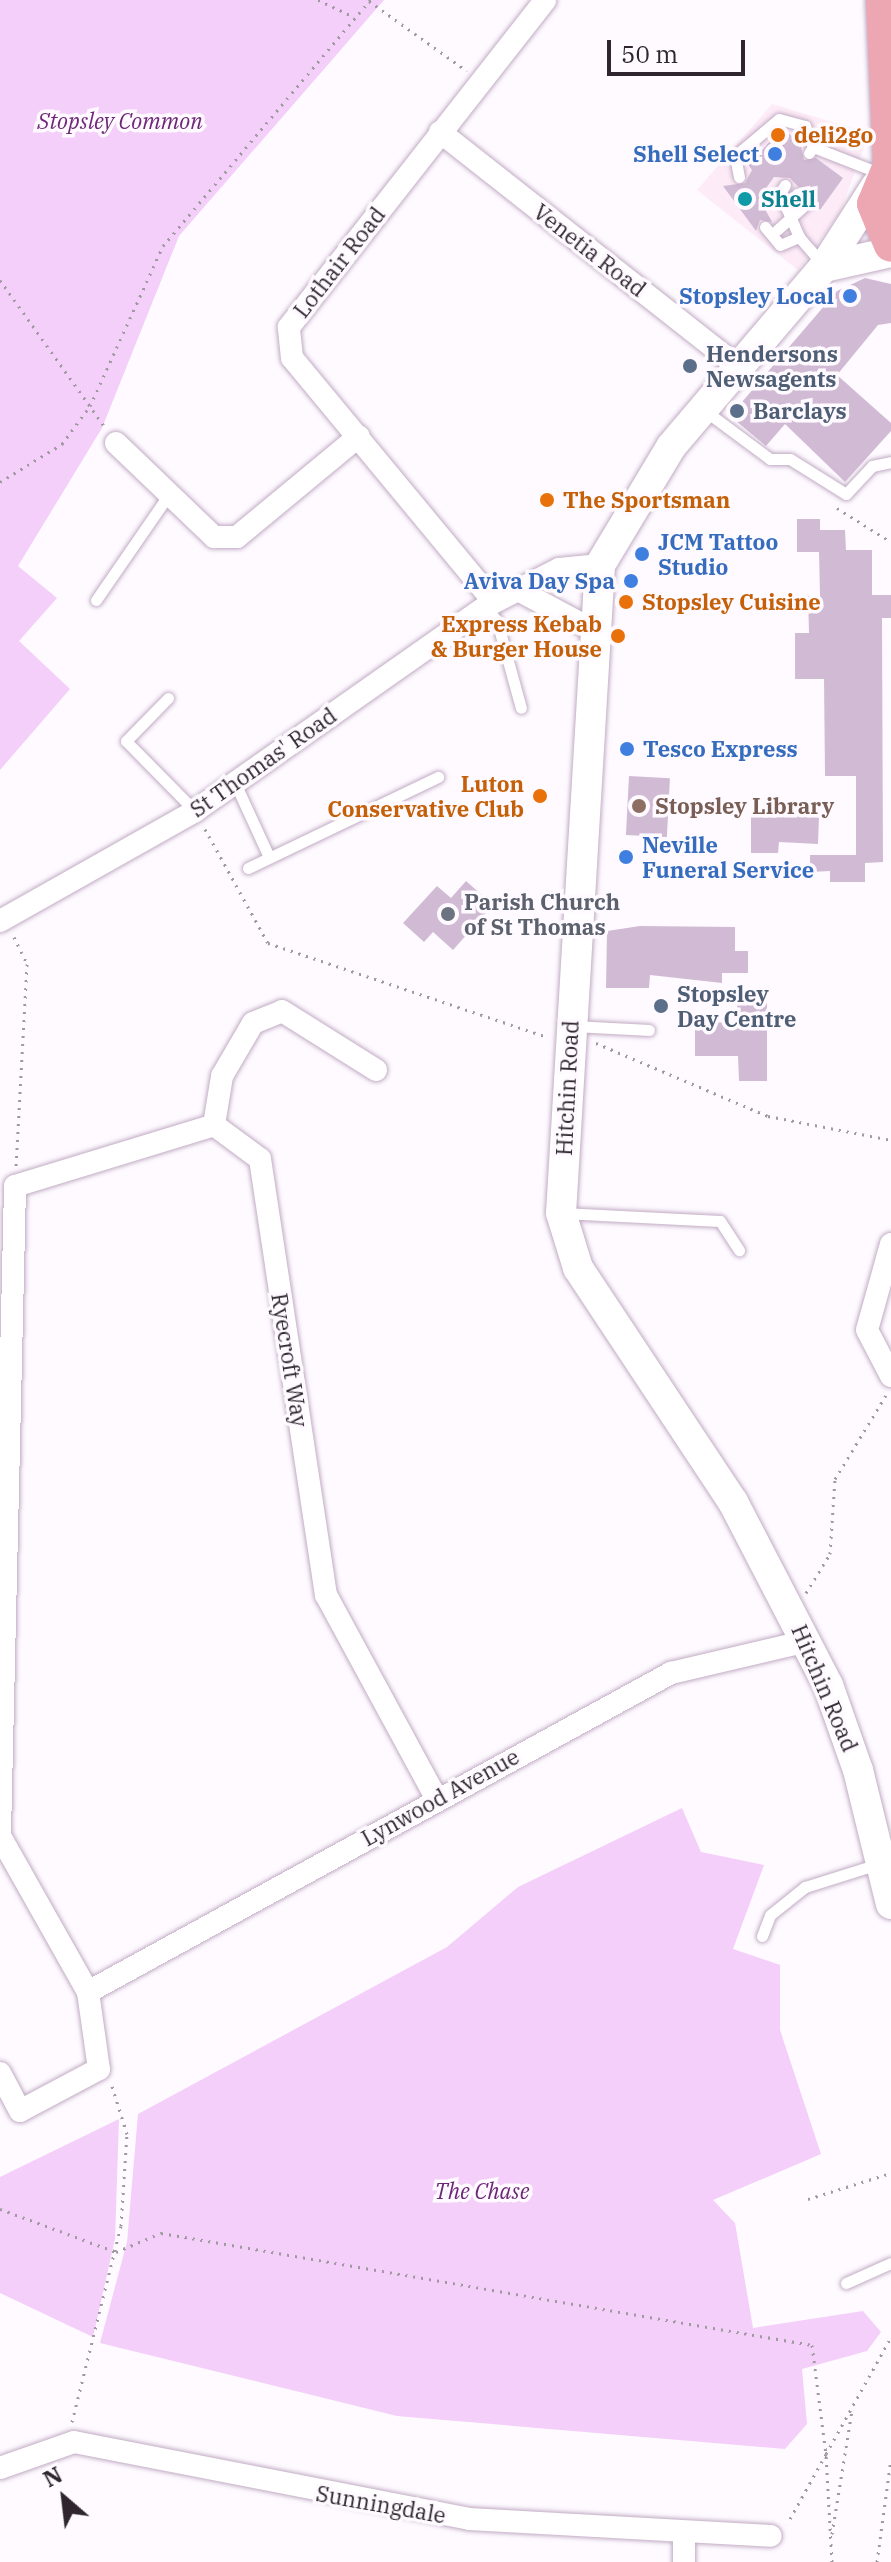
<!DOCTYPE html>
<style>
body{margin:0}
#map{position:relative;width:891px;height:2562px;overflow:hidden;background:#fefaff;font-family:"IBM Plex Serif",serif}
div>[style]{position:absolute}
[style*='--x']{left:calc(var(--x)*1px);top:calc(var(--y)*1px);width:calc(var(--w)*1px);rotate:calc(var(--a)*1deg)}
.commercial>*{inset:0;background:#fdecf7}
.green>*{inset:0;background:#f4cff9}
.building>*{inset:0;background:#d1bbd4;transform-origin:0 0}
.path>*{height:3px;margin-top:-1.5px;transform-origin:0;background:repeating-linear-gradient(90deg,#9f99a0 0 2px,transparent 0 8px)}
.roads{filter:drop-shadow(0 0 2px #c1abc4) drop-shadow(0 0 2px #c1abc4)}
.lane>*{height:11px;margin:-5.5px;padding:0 5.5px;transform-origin:5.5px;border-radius:5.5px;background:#fff}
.street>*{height:22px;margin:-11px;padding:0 11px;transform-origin:11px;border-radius:11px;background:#fff}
.secondary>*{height:30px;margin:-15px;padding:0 15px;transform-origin:15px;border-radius:15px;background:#fff}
.primary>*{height:34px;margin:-17px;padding:0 17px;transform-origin:17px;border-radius:17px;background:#eda7b3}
.dots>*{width:22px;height:22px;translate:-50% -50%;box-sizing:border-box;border:4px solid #fefaff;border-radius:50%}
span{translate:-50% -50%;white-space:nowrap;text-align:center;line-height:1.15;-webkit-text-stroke:7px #fefaff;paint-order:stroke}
.park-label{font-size:22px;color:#6d2777;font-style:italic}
.food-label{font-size:22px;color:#c56008;font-weight:700}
.left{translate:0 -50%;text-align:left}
.right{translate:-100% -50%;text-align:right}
.shop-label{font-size:22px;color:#366cbe;font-weight:700}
.culture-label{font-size:22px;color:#0d838f;font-weight:700}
.street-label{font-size:22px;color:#2e252f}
.service-label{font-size:22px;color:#4e5e75;font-weight:700}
.education-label{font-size:22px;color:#785e54;font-weight:700}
.worship-label{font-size:22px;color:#5b616d;font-weight:700}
.north{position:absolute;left:24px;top:2458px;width:80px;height:80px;-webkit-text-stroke:6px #fefaff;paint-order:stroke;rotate:332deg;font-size:22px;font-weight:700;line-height:32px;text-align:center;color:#2e252f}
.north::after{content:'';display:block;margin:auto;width:28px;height:36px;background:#2e252f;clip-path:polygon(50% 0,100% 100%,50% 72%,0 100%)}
.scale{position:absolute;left:607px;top:40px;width:138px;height:36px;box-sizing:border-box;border:4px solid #2e252f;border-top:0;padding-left:10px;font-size:24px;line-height:28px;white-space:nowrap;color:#2e252f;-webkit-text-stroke:6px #fefaff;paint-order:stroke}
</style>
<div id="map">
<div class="commercial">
<i style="clip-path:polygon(772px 104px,869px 133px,840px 213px,798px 270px,697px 190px)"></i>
</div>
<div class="green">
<i style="clip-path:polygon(0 0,384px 0,179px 236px,102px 428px,18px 566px,57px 598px,19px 641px,70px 689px,0 770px)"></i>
<i style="clip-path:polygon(682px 1808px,701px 1852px,764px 1865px,733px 1949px,780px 1965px,780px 2030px,821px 2154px,713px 2200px,735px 2223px,753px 2328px,863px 2311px,881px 2332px,867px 2351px,802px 2369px,807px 2424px,785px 2449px,397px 2416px,100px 2343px,127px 2242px,138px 2114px,447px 1947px,518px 1887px)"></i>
<i style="clip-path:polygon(119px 2119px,115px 2239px,93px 2337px,0 2293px,0 2177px)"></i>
</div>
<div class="building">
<i style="clip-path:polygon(781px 128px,800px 142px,804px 160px,816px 158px,843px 178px,820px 210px,790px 178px,774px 177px,759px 198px,772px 222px,760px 220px,756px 231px,723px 186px,745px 183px,752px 170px,744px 159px,757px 156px)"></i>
<i style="clip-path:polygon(865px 278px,891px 284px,891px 323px,878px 325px,837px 375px,891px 423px,891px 431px,845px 482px,785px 424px,766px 446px,730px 416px,837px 291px)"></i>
<i style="clip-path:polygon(797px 519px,820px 519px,820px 530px,845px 530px,846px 550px,872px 550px,872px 595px,891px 595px,891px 618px,882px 618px,883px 862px,865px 863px,865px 882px,830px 882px,830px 871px,810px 872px,810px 855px,856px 855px,856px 776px,825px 776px,824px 679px,795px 679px,795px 633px,809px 633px,808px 596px,820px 596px,819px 552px,797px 552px)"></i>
<i style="left:629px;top:776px;width:41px;height:59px;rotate:3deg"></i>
<i style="clip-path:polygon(751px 805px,819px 817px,818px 844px,779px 842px,778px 853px,751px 853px)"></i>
<i style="clip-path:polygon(466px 881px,493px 905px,453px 950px,433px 932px,424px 942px,403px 923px,437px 886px,451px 898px)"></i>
<i style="clip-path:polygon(640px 926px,735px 927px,735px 951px,748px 951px,748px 973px,722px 973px,722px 983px,650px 975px,649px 988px,606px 988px,607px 931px)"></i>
<i style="clip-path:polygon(737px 1002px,767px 1002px,767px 1081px,739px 1081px,738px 1056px,695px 1056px,695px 1023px,738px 1022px)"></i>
</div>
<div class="path">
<i style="--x:318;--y:0;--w:40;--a:25"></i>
<i style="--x:369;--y:1;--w:120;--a:35.5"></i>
<i style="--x:0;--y:280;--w:181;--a:54.5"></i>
<i style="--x:0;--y:482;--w:73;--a:-31.5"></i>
<i style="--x:62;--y:444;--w:47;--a:-53.6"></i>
<i style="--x:90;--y:406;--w:176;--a:-65.5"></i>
<i style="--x:163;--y:246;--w:322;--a:-49.9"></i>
<i style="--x:837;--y:508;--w:64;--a:32.2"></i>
<i style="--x:205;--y:829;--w:130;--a:61.1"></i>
<i style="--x:268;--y:943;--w:294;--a:18.6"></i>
<i style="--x:14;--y:937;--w:30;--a:64"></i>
<i style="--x:27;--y:964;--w:202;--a:93.1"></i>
<i style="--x:596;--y:1043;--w:187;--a:23"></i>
<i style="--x:768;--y:1116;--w:125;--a:11"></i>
<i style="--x:806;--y:1593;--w:46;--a:-58.4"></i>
<i style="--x:830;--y:1554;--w:75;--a:-86.2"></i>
<i style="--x:835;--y:1479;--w:98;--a:-58.7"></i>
<i style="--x:808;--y:2199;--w:87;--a:-17.4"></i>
<i style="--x:0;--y:2209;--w:124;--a:20.3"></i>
<i style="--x:116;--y:2252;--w:49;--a:-22.9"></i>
<i style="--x:161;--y:2233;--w:661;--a:9.76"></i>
<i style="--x:812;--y:2345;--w:110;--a:82.7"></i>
<i style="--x:826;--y:2454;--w:80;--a:119.1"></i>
<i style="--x:72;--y:2422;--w:202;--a:-76"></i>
<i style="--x:121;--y:2226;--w:92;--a:-86.3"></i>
<i style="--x:127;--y:2134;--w:53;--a:-107.4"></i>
<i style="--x:832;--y:2534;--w:125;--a:-80.8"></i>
<i style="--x:832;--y:2562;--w:108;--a:-93.2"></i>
<i style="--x:826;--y:2454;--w:134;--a:-60.9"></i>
<i style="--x:877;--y:2562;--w:104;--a:-82.3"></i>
</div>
<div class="roads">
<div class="lane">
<i style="--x:809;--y:153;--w:7;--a:-56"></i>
<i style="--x:813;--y:147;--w:74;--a:21.4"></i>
<i style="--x:739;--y:177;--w:21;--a:-101"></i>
<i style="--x:735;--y:156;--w:57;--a:-40.1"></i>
<i style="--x:779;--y:119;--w:27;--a:15"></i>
<i style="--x:805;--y:126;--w:22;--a:69"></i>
<i style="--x:785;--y:185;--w:9;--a:122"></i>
<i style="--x:780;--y:193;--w:48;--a:66.6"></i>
<i style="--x:799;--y:237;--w:38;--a:49"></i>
<i style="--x:786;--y:208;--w:18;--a:-52"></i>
<i style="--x:765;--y:227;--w:23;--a:50"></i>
<i style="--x:780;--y:245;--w:21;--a:-23"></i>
<i style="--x:777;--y:230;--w:42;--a:-42.1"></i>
<i style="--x:704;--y:410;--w:82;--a:36.6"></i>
<i style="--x:770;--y:459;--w:20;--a:0"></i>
<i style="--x:790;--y:459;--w:66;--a:32"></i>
<i style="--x:846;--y:494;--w:38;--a:-47"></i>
<i style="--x:872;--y:466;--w:19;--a:-12"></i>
<i style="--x:96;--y:600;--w:125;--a:-55.4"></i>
<i style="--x:485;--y:607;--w:18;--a:49"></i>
<i style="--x:497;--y:621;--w:90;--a:74.6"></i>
<i style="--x:168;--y:698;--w:60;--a:134.3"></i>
<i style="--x:126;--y:741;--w:98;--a:45.4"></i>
<i style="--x:235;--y:783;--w:81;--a:65.3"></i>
<i style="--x:248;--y:868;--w:211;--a:-25.6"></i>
<i style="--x:574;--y:1026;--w:75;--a:3.1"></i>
<i style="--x:562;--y:1213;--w:158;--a:2.9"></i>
<i style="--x:720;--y:1221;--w:35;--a:57"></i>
<i style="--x:762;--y:1936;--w:22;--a:-69"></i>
<i style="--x:770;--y:1915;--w:45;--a:-38.7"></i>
<i style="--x:805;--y:1887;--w:80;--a:-17.5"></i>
<i style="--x:846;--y:2283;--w:49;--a:-24"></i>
</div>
<div class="street">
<i style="--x:440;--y:132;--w:382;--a:38.2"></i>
<i style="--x:116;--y:443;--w:136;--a:43.8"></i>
<i style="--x:214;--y:537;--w:23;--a:0"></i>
<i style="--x:237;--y:537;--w:158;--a:-39.6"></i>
<i style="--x:518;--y:590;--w:83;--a:28.1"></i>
<i style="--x:494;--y:602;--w:317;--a:-129.6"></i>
<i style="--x:292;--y:358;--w:31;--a:-96"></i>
<i style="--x:289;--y:327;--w:415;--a:-51.9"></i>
<i style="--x:0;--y:921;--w:224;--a:-29.4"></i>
<i style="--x:195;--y:811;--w:355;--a:-35.1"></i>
<i style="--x:485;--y:607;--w:83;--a:-27.2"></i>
<i style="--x:559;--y:569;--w:41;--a:-5.6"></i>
<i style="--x:214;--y:1125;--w:50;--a:-80.7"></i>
<i style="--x:222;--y:1076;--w:61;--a:-59.7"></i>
<i style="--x:253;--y:1023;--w:31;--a:-22"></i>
<i style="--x:282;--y:1011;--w:111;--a:32.1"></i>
<i style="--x:891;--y:1244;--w:89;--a:105.6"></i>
<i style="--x:867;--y:1330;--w:52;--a:62.4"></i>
<i style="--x:0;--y:1833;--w:647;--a:-88.67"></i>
<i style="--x:15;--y:1186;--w:208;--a:-17"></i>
<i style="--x:214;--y:1125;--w:57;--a:36.5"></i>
<i style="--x:260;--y:1159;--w:441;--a:81.4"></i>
<i style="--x:326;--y:1595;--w:231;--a:61.5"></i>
<i style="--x:0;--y:1836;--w:179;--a:60.6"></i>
<i style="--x:88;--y:1992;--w:78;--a:81.9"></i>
<i style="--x:99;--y:2069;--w:89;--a:152"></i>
<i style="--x:20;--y:2111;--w:43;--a:-117.8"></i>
<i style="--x:88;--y:1992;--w:665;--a:-28.69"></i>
<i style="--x:671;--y:1673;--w:140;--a:-13.2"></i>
<i style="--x:0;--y:2468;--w:78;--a:-19.4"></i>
<i style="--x:74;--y:2442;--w:402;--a:11"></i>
<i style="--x:469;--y:2519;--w:302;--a:3.2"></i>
<i style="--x:684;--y:2535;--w:27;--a:90"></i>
</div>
<div class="secondary">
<i style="--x:876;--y:186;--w:96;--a:122.7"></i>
<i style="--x:824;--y:267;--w:236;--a:130.4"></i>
<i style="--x:671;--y:447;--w:138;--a:121"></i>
<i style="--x:600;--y:565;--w:649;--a:93.44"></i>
<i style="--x:561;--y:1213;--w:58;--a:72.8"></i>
<i style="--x:578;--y:1268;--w:281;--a:56.5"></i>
<i style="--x:733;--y:1502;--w:206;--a:62.6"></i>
<i style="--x:828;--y:1685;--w:90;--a:70.6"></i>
<i style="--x:858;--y:1770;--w:138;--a:76.2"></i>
<i style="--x:824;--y:267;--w:69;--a:-12.6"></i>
</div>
<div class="primary">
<i style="--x:883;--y:0;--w:163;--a:87.5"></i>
<i style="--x:891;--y:163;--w:44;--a:112.5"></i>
<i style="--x:874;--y:204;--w:44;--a:67.5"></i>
</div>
</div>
<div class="dots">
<i style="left:778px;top:135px;background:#e8710a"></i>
<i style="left:775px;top:154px;background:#3f7fe0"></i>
<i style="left:745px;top:199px;background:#0f9aa8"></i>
<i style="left:850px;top:296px;background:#3f7fe0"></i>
<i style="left:690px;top:366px;background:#5c6f8a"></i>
<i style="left:737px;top:411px;background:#5c6f8a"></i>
<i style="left:547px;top:500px;background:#e8710a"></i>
<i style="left:642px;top:554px;background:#3f7fe0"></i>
<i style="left:631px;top:581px;background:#3f7fe0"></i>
<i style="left:626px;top:602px;background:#e8710a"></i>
<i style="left:618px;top:636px;background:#e8710a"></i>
<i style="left:627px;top:749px;background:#3f7fe0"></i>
<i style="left:540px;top:796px;background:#e8710a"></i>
<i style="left:639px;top:806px;background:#8d6e63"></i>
<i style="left:626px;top:857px;background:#3f7fe0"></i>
<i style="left:448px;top:914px;background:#6b7280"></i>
<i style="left:661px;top:1006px;background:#5c6f8a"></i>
</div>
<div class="park-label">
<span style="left:120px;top:121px">Stopsley Common</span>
<span style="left:482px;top:2191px">The Chase</span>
</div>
<div class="food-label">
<span class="left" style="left:794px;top:135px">deli2go</span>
<span class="left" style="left:563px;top:500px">The Sportsman</span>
<span class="left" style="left:642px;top:602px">Stopsley Cuisine</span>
<span class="right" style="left:602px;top:636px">Express Kebab<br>&amp; Burger House</span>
<span class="right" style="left:524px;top:796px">Luton<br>Conservative Club</span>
</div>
<div class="shop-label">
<span class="right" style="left:759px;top:154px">Shell Select</span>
<span class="right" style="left:834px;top:296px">Stopsley Local</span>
<span class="left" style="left:658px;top:554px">JCM Tattoo<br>Studio</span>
<span class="right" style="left:615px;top:581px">Aviva Day Spa</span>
<span class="left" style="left:643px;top:749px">Tesco Express</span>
<span class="left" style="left:642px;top:857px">Neville<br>Funeral Service</span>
</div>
<div class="culture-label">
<span class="left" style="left:761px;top:199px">Shell</span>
</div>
<div class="street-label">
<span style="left:590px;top:250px;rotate:38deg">Venetia Road</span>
<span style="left:339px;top:262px;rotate:-52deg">Lothair Road</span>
<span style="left:263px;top:762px;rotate:-35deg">St Thomas' Road</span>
<span style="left:567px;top:1088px;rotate:-87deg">Hitchin Road</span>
<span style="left:290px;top:1360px;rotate:81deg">Ryecroft Way</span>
<span style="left:825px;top:1688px;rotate:67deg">Hitchin Road</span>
<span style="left:440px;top:1797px;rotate:-29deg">Lynwood Avenue</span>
<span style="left:381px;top:2504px;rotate:10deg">Sunningdale</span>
</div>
<div class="service-label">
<span class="left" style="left:706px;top:366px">Hendersons<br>Newsagents</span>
<span class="left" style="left:753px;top:411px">Barclays</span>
<span class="left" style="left:677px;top:1006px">Stopsley<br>Day Centre</span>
</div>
<div class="education-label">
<span class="left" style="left:655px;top:806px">Stopsley Library</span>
</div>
<div class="worship-label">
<span class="left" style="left:464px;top:914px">Parish Church<br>of St Thomas</span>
</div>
<div class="north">N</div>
<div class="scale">50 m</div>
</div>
